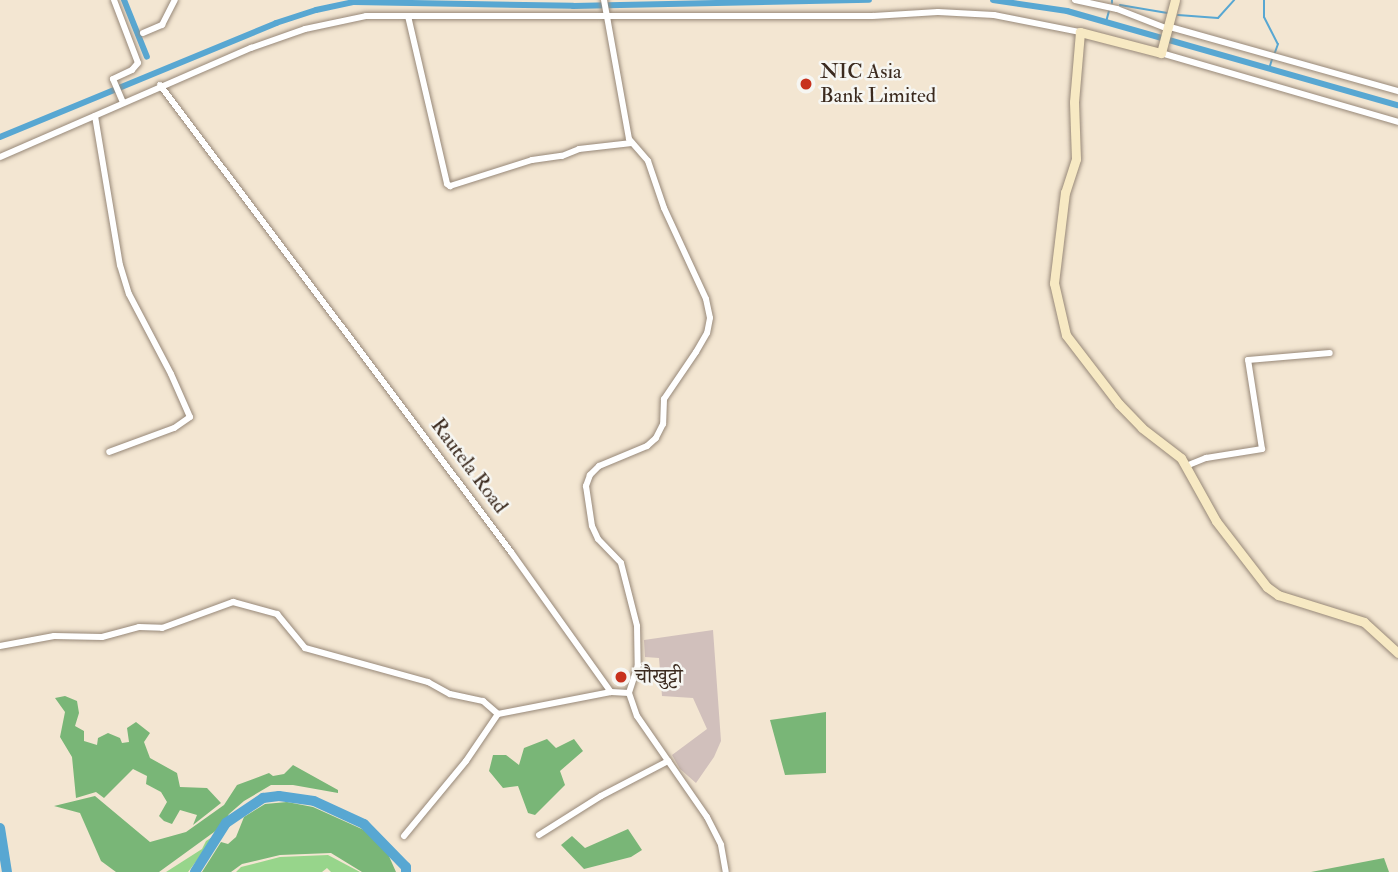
<!DOCTYPE html>
<meta charset="utf-8">
<style>
body{margin:0}
#map{position:relative;width:1398px;height:872px;overflow:hidden;background:#f3e6d2;font-family:"IM FELL Double Pica","Noto Serif Devanagari",serif}
div>[style]{position:absolute}
[style*='--x']{left:calc(var(--x)*1px);top:calc(var(--y)*1px);width:calc(var(--w)*1px);rotate:calc(var(--a)*1deg)}
.industrial>*{inset:0;background:#d1c0bc}
.green>*{inset:0;background:#97d58b}
.forest>*{inset:0;background:#79b677}
.stream>*{height:2px;margin:-1px;padding:0 1px;transform-origin:1px;border-radius:1px;background:#58a7d2}
.canal>*{height:6px;margin:-3px;padding:0 3px;transform-origin:3px;border-radius:3px;background:#58a7d2}
.river>*{height:10px;margin:-5px;padding:0 5px;transform-origin:5px;border-radius:5px;background:#58a7d2}
.roads{filter:drop-shadow(0 0 2px #978878) drop-shadow(0 0 2px #978878)}
.street>*{height:6px;margin:-3px;padding:0 3px;transform-origin:3px;border-radius:3px;background:#fff}
.secondary>*{height:9px;margin:-4.5px;padding:0 4.5px;transform-origin:4.5px;border-radius:4.5px;background:#f7e9c3}
.dots>*{width:19px;height:19px;translate:-50% -50%;box-sizing:border-box;border:4px solid #f6f6f2;border-radius:50%}
span{translate:-50% -50%;white-space:nowrap;text-align:center;line-height:1.15;-webkit-text-stroke:5px #f6f6f2;paint-order:stroke}
.poi-label{font-size:21px;color:#3b2a1e}
.left{translate:0 -50%;text-align:left}
.street-label{font-size:21px;color:#3b2a1e}
</style>
<div id="map">
<div class="industrial">
<i style="clip-path:polygon(713px 630px,721px 741px,714px 757px,696px 783px,680px 769px,672px 755px,707px 729px,693px 698px,662px 696px,659px 658px,645px 657px,644px 640px)"></i>
</div>
<div class="green">
<i style="clip-path:polygon(217px 834px,188px 872px,166px 872px,202px 849px,206px 841px)"></i>
<i style="clip-path:polygon(328px 855px,360px 872px,331px 872px,327px 868px,322px 872px,236px 872px,241px 867px,280px 857px)"></i>
</div>
<div class="forest">
<i style="clip-path:polygon(65px 696px,77px 701px,79px 713px,75px 726px,84px 731px,84px 741px,97px 745px,98px 738px,108px 733px,120px 738px,122px 743px,129px 742px,127px 728px,136px 722px,150px 733px,144px 742px,150px 758px,177px 773px,180px 787px,207px 788px,221px 803px,193px 825px,197px 815px,180px 810px,172px 824px,164px 821px,159px 816px,167px 802px,161px 792px,146px 784px,147px 776px,133px 769px,104px 798px,96px 792px,76px 798px,72px 757px,60px 737px,65px 712px,55px 698px)"></i>
<i style="clip-path:polygon(826px 712px,826px 773px,785px 775px,770px 720px)"></i>
<i style="clip-path:polygon(547px 739px,556px 748px,574px 739px,583px 751px,560px 771px,565px 785px,535px 815px,528px 813px,518px 786px,503px 788px,489px 771px,493px 755px,506px 755px,519px 765px,524px 748px)"></i>
<i style="clip-path:polygon(293px 765px,338px 790px,338px 793px,293px 785px,271px 785px,244px 801px,229px 814px,221px 827px,159px 872px,116px 872px,101px 861px,80px 813px,54px 806px,95px 796px,150px 842px,186px 832px,224px 805px,237px 785px,269px 773px,273px 776px,284px 774px)"></i>
<i style="clip-path:polygon(287px 802px,313px 807px,364px 830px,388px 854px,396px 872px,362px 872px,331px 853px,280px 855px,242px 864px,231px 872px,202px 872px,221px 842px,228px 844px,236px 837px,244px 817px,265px 804px)"></i>
<i style="clip-path:polygon(628px 829px,642px 850px,631px 857px,584px 869px,561px 845px,572px 836px,585px 848px)"></i>
<i style="clip-path:polygon(1384px 858px,1389px 872px,1311px 872px)"></i>
</div>
<div class="stream">
<i style="--x:1264;--y:0;--w:17;--a:90"></i>
<i style="--x:1264;--y:17;--w:30;--a:63"></i>
<i style="--x:1278;--y:44;--w:12;--a:110"></i>
<i style="--x:1112;--y:3;--w:3;--a:-90"></i>
<i style="--x:1120;--y:5;--w:48;--a:9.7"></i>
<i style="--x:1178;--y:15;--w:40;--a:4.3"></i>
<i style="--x:1218;--y:18;--w:24;--a:-48"></i>
<i style="--x:1106;--y:22;--w:11;--a:-75"></i>
<i style="--x:1269;--y:69;--w:10;--a:-73"></i>
</div>
<div class="canal">
<i style="--x:124;--y:0;--w:61;--a:68"></i>
<i style="--x:993;--y:0;--w:75;--a:8.5"></i>
<i style="--x:1067;--y:11;--w:344;--a:15.9"></i>
<i style="--x:0;--y:137;--w:299;--a:-22.4"></i>
<i style="--x:276;--y:23;--w:42;--a:-18"></i>
<i style="--x:316;--y:10;--w:39;--a:-12"></i>
<i style="--x:354;--y:2;--w:219;--a:1"></i>
<i style="--x:573;--y:6;--w:296;--a:-1.2"></i>
</div>
<div class="river">
<i style="--x:0;--y:828;--w:45;--a:81"></i>
<i style="--x:195;--y:872;--w:58;--a:-57.7"></i>
<i style="--x:226;--y:823;--w:45;--a:-34"></i>
<i style="--x:263;--y:798;--w:16;--a:-7"></i>
<i style="--x:279;--y:796;--w:35;--a:8"></i>
<i style="--x:314;--y:801;--w:55;--a:24.7"></i>
<i style="--x:364;--y:824;--w:60;--a:45.7"></i>
<i style="--x:406;--y:867;--w:5;--a:90"></i>
</div>
<div class="roads">
<div class="street">
<i style="--x:114;--y:0;--w:67;--a:69.1"></i>
<i style="--x:138;--y:63;--w:9;--a:131"></i>
<i style="--x:132;--y:70;--w:21;--a:155"></i>
<i style="--x:113;--y:79;--w:26;--a:67"></i>
<i style="--x:604;--y:0;--w:141;--a:79.8"></i>
<i style="--x:629;--y:139;--w:29;--a:49"></i>
<i style="--x:648;--y:161;--w:50;--a:71.2"></i>
<i style="--x:664;--y:208;--w:100;--a:65.2"></i>
<i style="--x:706;--y:299;--w:19;--a:78"></i>
<i style="--x:710;--y:318;--w:15;--a:101"></i>
<i style="--x:707;--y:333;--w:22;--a:120"></i>
<i style="--x:696;--y:352;--w:57;--a:124.2"></i>
<i style="--x:664;--y:399;--w:25;--a:92"></i>
<i style="--x:663;--y:424;--w:16;--a:117"></i>
<i style="--x:656;--y:438;--w:12;--a:138"></i>
<i style="--x:647;--y:446;--w:52;--a:157.4"></i>
<i style="--x:599;--y:466;--w:13;--a:135"></i>
<i style="--x:590;--y:475;--w:12;--a:110"></i>
<i style="--x:586;--y:486;--w:40;--a:81.5"></i>
<i style="--x:592;--y:526;--w:14;--a:65"></i>
<i style="--x:598;--y:539;--w:33;--a:46"></i>
<i style="--x:621;--y:563;--w:65;--a:75.7"></i>
<i style="--x:637;--y:626;--w:39;--a:89"></i>
<i style="--x:638;--y:665;--w:29;--a:108"></i>
<i style="--x:1075;--y:0;--w:43;--a:12.1"></i>
<i style="--x:1117;--y:9;--w:55;--a:21.4"></i>
<i style="--x:408;--y:16;--w:172;--a:76.9"></i>
<i style="--x:447;--y:184;--w:4;--a:34"></i>
<i style="--x:450;--y:186;--w:86;--a:-17.6"></i>
<i style="--x:532;--y:160;--w:30;--a:-8"></i>
<i style="--x:562;--y:156;--w:18;--a:-22"></i>
<i style="--x:579;--y:149;--w:53;--a:-6.5"></i>
<i style="--x:1170;--y:27;--w:237;--a:15.7"></i>
<i style="--x:143;--y:33;--w:21;--a:-23"></i>
<i style="--x:162;--y:25;--w:28;--a:-63"></i>
<i style="--x:1161;--y:53;--w:247;--a:16.2"></i>
<i style="--x:160;--y:85;--w:584;--a:53.07"></i>
<i style="--x:511;--y:552;--w:172;--a:54.5"></i>
<i style="--x:95;--y:116;--w:151;--a:80.5"></i>
<i style="--x:120;--y:265;--w:30;--a:73"></i>
<i style="--x:129;--y:294;--w:90;--a:62.3"></i>
<i style="--x:171;--y:374;--w:47;--a:66.2"></i>
<i style="--x:190;--y:417;--w:19;--a:145"></i>
<i style="--x:174;--y:428;--w:69;--a:159.7"></i>
<i style="--x:0;--y:157;--w:274;--a:-23.5"></i>
<i style="--x:251;--y:48;--w:57;--a:-19.4"></i>
<i style="--x:305;--y:29;--w:62;--a:-12"></i>
<i style="--x:366;--y:16;--w:506;--a:0"></i>
<i style="--x:872;--y:16;--w:66;--a:-3.5"></i>
<i style="--x:938;--y:12;--w:56;--a:3.1"></i>
<i style="--x:994;--y:15;--w:88;--a:11.2"></i>
<i style="--x:1186;--y:466;--w:22;--a:-22"></i>
<i style="--x:1206;--y:458;--w:57;--a:-9.1"></i>
<i style="--x:1262;--y:449;--w:90;--a:-98.9"></i>
<i style="--x:1248;--y:360;--w:82;--a:-4.9"></i>
<i style="--x:0;--y:646;--w:55;--a:-10.5"></i>
<i style="--x:54;--y:636;--w:48;--a:1.2"></i>
<i style="--x:102;--y:637;--w:38;--a:-15"></i>
<i style="--x:139;--y:627;--w:23;--a:2"></i>
<i style="--x:162;--y:628;--w:76;--a:-20.1"></i>
<i style="--x:233;--y:602;--w:46;--a:15.3"></i>
<i style="--x:277;--y:614;--w:44;--a:50.5"></i>
<i style="--x:305;--y:648;--w:128;--a:15.5"></i>
<i style="--x:428;--y:682;--w:25;--a:29"></i>
<i style="--x:450;--y:694;--w:34;--a:12"></i>
<i style="--x:483;--y:701;--w:20;--a:41"></i>
<i style="--x:629;--y:693;--w:24;--a:71"></i>
<i style="--x:637;--y:716;--w:123;--a:55.3"></i>
<i style="--x:707;--y:817;--w:31;--a:63"></i>
<i style="--x:721;--y:845;--w:27;--a:80"></i>
<i style="--x:539;--y:835;--w:73;--a:-32.2"></i>
<i style="--x:601;--y:796;--w:76;--a:-27.6"></i>
<i style="--x:404;--y:836;--w:97;--a:-50.4"></i>
<i style="--x:466;--y:761;--w:57;--a:-55.8"></i>
<i style="--x:498;--y:714;--w:115;--a:-11"></i>
<i style="--x:611;--y:692;--w:18;--a:3"></i>
</div>
<div class="secondary">
<i style="--x:1175;--y:0;--w:55;--a:104.8"></i>
<i style="--x:1161;--y:53;--w:84;--a:-165.5"></i>
<i style="--x:1080;--y:32;--w:70;--a:94.9"></i>
<i style="--x:1074;--y:102;--w:57;--a:88"></i>
<i style="--x:1076;--y:159;--w:35;--a:108"></i>
<i style="--x:1065;--y:192;--w:92;--a:96.9"></i>
<i style="--x:1054;--y:283;--w:53;--a:77"></i>
<i style="--x:1066;--y:335;--w:87;--a:52.5"></i>
<i style="--x:1119;--y:404;--w:33;--a:46"></i>
<i style="--x:1142;--y:428;--w:49;--a:37.6"></i>
<i style="--x:1181;--y:458;--w:72;--a:60.9"></i>
<i style="--x:1216;--y:521;--w:83;--a:52.3"></i>
<i style="--x:1267;--y:587;--w:14;--a:36"></i>
<i style="--x:1278;--y:595;--w:90;--a:17.4"></i>
<i style="--x:1364;--y:622;--w:46;--a:42.4"></i>
</div>
</div>
<div class="dots">
<i style="left:806px;top:84px;background:#c8321e"></i>
<i style="left:621px;top:677px;background:#c8321e"></i>
</div>
<div class="poi-label">
<span class="left" style="left:820px;top:84px">NIC Asia<br>Bank Limited</span>
<span class="left" style="left:635px;top:677px">चौखुट्टी</span>
</div>
<div class="street-label">
<span style="left:469px;top:466px;rotate:53deg">Rautela Road</span>
</div>
</div>
